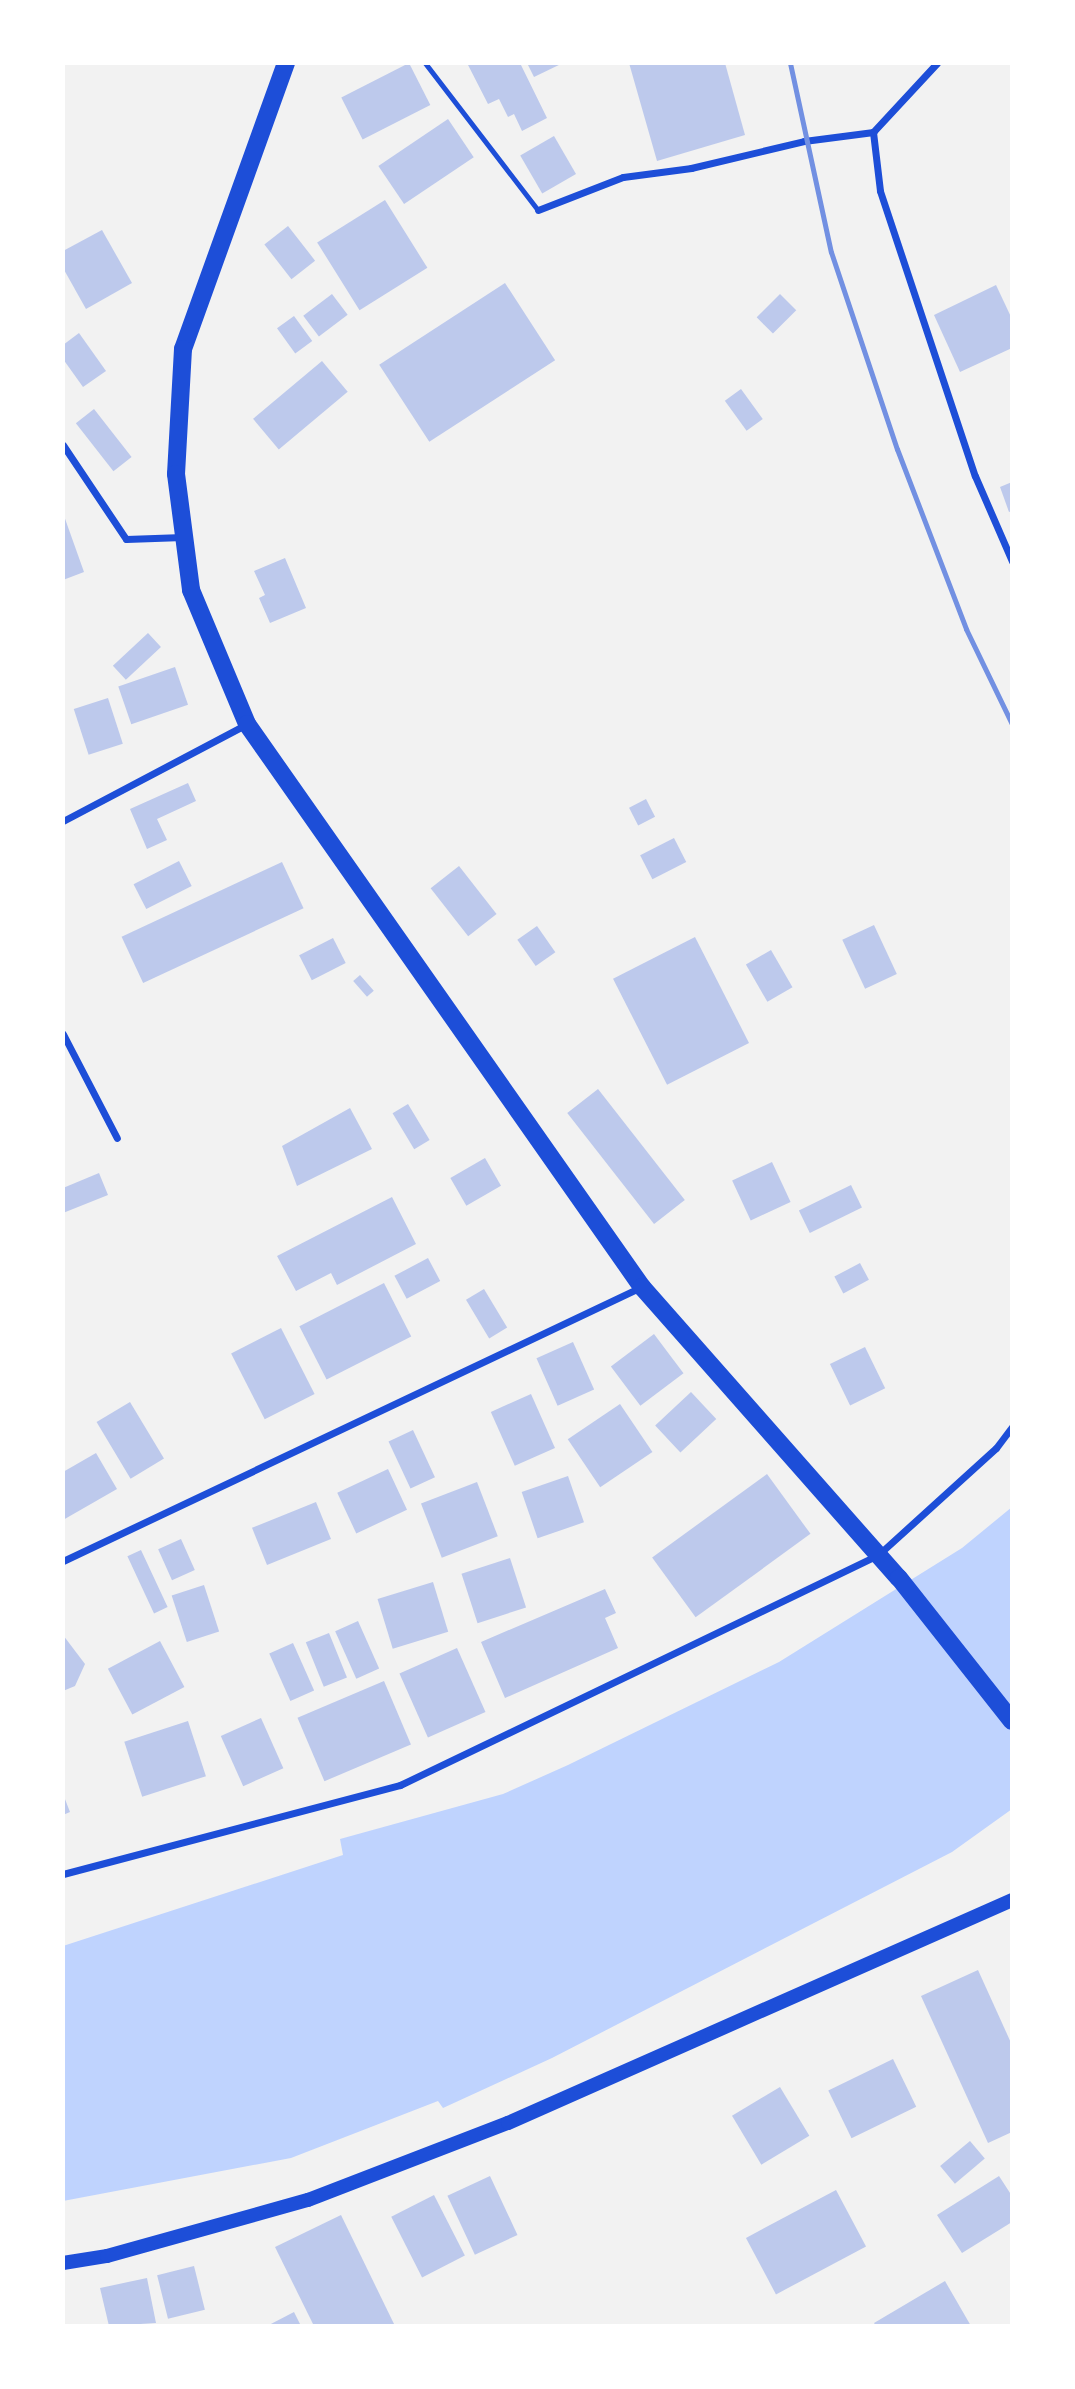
<!DOCTYPE html>
<style>
body{margin:0}
#map{position:relative;width:1075px;height:2389px;overflow:hidden;background:#f2f2f2;font-family:"Zilla Slab",serif}
div>[style]{position:absolute}
[style*='--x']{left:calc(var(--x)*1px);top:calc(var(--y)*1px);width:calc(var(--w)*1px);rotate:calc(var(--a)*1deg)}
.water>*{inset:0;background:#bfd3fe}
.building>*{inset:0;background:#bdc9ec;transform-origin:0 0}
.service>*{height:5px;margin:-2.5px;padding:0 2.5px;transform-origin:2.5px;border-radius:2.5px;background:#1d4ed8}
.minor>*{height:7px;margin:-3.5px;padding:0 3.5px;transform-origin:3.5px;border-radius:3.5px;background:#1d4ed8}
.secondary>*{height:14px;margin:-7px;padding:0 7px;transform-origin:7px;border-radius:7px;background:#1d4ed8}
.primary>*{height:18px;margin:-9px;padding:0 9px;transform-origin:9px;border-radius:9px;background:#1d4ed8}
.rail>*{height:5px;margin:-2.5px;padding:0 2.5px;transform-origin:2.5px;border-radius:2.5px;background:#7290e2}
span{translate:-50% -50%;white-space:nowrap;text-align:center;line-height:1.15;-webkit-text-stroke:7px #fff;paint-order:stroke}
.frame{position:absolute;inset:0;border:65px solid #fff;pointer-events:none}
</style>
<div id="map">
<div class="water">
<i style="clip-path:polygon(1012px 1507px,1012px 1809px,952px 1852px,552px 2058px,443px 2108px,438px 2101px,291px 2158px,63px 2201px,63px 1946px,343px 1855px,340px 1839px,503px 1794px,568px 1765px,779px 1662px,962px 1548px)"></i>
</div>
<div class="building">
<i style="left:409px;top:63px;width:47px;height:76px;rotate:63deg"></i>
<i style="clip-path:polygon(467px 63px,520px 63px,547px 118px,522px 131px,514px 114px,508px 117px,499px 99px,488px 104px)"></i>
<i style="clip-path:polygon(527px 63px,563px 63px,534px 77px)"></i>
<i style="clip-path:polygon(629px 63px,725px 63px,745px 135px,657px 161px)"></i>
<i style="left:448px;top:119px;width:46px;height:84px;rotate:56deg"></i>
<i style="left:554px;top:136px;width:44px;height:39px;rotate:60deg"></i>
<i style="left:385px;top:200px;width:80px;height:80px;rotate:58deg"></i>
<i style="left:288px;top:226px;width:44px;height:30px;rotate:52deg"></i>
<i style="clip-path:polygon(102px 230px,132px 283px,86px 309px,63px 268px,63px 251px)"></i>
<i style="left:505px;top:283px;width:92px;height:150px;rotate:57deg"></i>
<i style="clip-path:polygon(996px 285px,1012px 319px,1012px 348px,960px 372px,934px 315px)"></i>
<i style="left:332px;top:294px;width:26px;height:36px;rotate:53deg"></i>
<i style="left:780px;top:294px;width:23px;height:33px;rotate:45deg"></i>
<i style="left:294px;top:316px;width:31px;height:21px;rotate:54deg"></i>
<i style="clip-path:polygon(79px 333px,106px 371px,83px 387px,63px 359px,63px 345px)"></i>
<i style="left:322px;top:361px;width:40px;height:90px;rotate:50deg"></i>
<i style="left:741px;top:389px;width:37px;height:20px;rotate:54deg"></i>
<i style="left:94px;top:409px;width:61px;height:23px;rotate:52deg"></i>
<i style="clip-path:polygon(1012px 482px,1012px 511px,1009px 512px,1000px 487px)"></i>
<i style="clip-path:polygon(63px 513px,84px 572px,63px 580px)"></i>
<i style="clip-path:polygon(285px 558px,306px 608px,270px 623px,259px 598px,265px 595px,254px 571px)"></i>
<i style="left:148px;top:633px;width:19px;height:48px;rotate:47deg"></i>
<i style="left:175px;top:667px;width:40px;height:60px;rotate:71deg"></i>
<i style="left:108px;top:698px;width:48px;height:36px;rotate:72deg"></i>
<i style="clip-path:polygon(188px 783px,196px 801px,157px 819px,167px 840px,147px 849px,130px 809px)"></i>
<i style="left:646px;top:799px;width:20px;height:19px;rotate:63deg"></i>
<i style="left:674px;top:838px;width:27px;height:38px;rotate:63deg"></i>
<i style="left:179px;top:861px;width:28px;height:51px;rotate:63deg"></i>
<i style="left:282px;top:862px;width:51px;height:177px;rotate:65deg"></i>
<i style="left:459px;top:866px;width:61px;height:36px;rotate:52deg"></i>
<i style="left:874px;top:925px;width:54px;height:35px;rotate:65deg"></i>
<i style="left:537px;top:926px;width:32px;height:24px;rotate:55deg"></i>
<i style="left:695px;top:937px;width:119px;height:92px;rotate:63deg"></i>
<i style="left:333px;top:938px;width:28px;height:38px;rotate:63deg"></i>
<i style="left:771px;top:950px;width:43px;height:29px;rotate:60deg"></i>
<i style="left:360px;top:975px;width:21px;height:9px;rotate:49deg"></i>
<i style="left:598px;top:1089px;width:141px;height:39px;rotate:52deg"></i>
<i style="left:408px;top:1104px;width:42px;height:18px;rotate:59deg"></i>
<i style="clip-path:polygon(350px 1108px,372px 1149px,297px 1186px,282px 1146px)"></i>
<i style="left:485px;top:1158px;width:32px;height:40px;rotate:60deg"></i>
<i style="left:772px;top:1162px;width:44px;height:44px;rotate:65deg"></i>
<i style="clip-path:polygon(99px 1173px,108px 1195px,63px 1213px,63px 1188px)"></i>
<i style="left:851px;top:1185px;width:25px;height:58px;rotate:64deg"></i>
<i style="clip-path:polygon(392px 1197px,416px 1244px,337px 1285px,331px 1273px,296px 1291px,277px 1256px)"></i>
<i style="left:428px;top:1258px;width:26px;height:38px;rotate:62deg"></i>
<i style="left:860px;top:1263px;width:19px;height:29px;rotate:62deg"></i>
<i style="left:384px;top:1283px;width:60px;height:95px;rotate:63deg"></i>
<i style="left:484px;top:1289px;width:45px;height:21px;rotate:59deg"></i>
<i style="left:281px;top:1328px;width:74px;height:56px;rotate:63deg"></i>
<i style="left:654px;top:1334px;width:49px;height:54px;rotate:53deg"></i>
<i style="left:573px;top:1342px;width:52px;height:40px;rotate:66deg"></i>
<i style="left:865px;top:1347px;width:46px;height:39px;rotate:64deg"></i>
<i style="left:691px;top:1392px;width:37px;height:49px;rotate:47deg"></i>
<i style="left:531px;top:1394px;width:59px;height:44px;rotate:66deg"></i>
<i style="left:130px;top:1402px;width:66px;height:39px;rotate:59deg"></i>
<i style="left:620px;top:1404px;width:58px;height:63px;rotate:56deg"></i>
<i style="left:413px;top:1430px;width:52px;height:27px;rotate:65deg"></i>
<i style="clip-path:polygon(96px 1453px,117px 1489px,63px 1520px,63px 1472px)"></i>
<i style="left:388px;top:1469px;width:45px;height:56px;rotate:65deg"></i>
<i style="left:767px;top:1474px;width:74px;height:142px;rotate:54deg"></i>
<i style="left:568px;top:1476px;width:49px;height:49px;rotate:71deg"></i>
<i style="left:477px;top:1482px;width:58px;height:60px;rotate:69deg"></i>
<i style="left:316px;top:1502px;width:40px;height:69px;rotate:68deg"></i>
<i style="left:181px;top:1539px;width:34px;height:25px;rotate:66deg"></i>
<i style="left:141px;top:1550px;width:63px;height:15px;rotate:65deg"></i>
<i style="left:510px;top:1558px;width:52px;height:51px;rotate:72deg"></i>
<i style="left:433px;top:1582px;width:52px;height:58px;rotate:73deg"></i>
<i style="left:204px;top:1585px;width:49px;height:34px;rotate:72deg"></i>
<i style="clip-path:polygon(605px 1589px,616px 1613px,605px 1618px,618px 1648px,505px 1698px,481px 1642px)"></i>
<i style="left:358px;top:1621px;width:52px;height:25px;rotate:66deg"></i>
<i style="left:329px;top:1633px;width:48px;height:25px;rotate:68deg"></i>
<i style="clip-path:polygon(63px 1635px,85px 1664px,75px 1686px,63px 1691px)"></i>
<i style="left:160px;top:1641px;width:52px;height:59px;rotate:62deg"></i>
<i style="left:293px;top:1643px;width:52px;height:26px;rotate:66deg"></i>
<i style="left:457px;top:1648px;width:70px;height:63px;rotate:66deg"></i>
<i style="left:384px;top:1681px;width:69px;height:94px;rotate:67deg"></i>
<i style="left:261px;top:1718px;width:55px;height:44px;rotate:66deg"></i>
<i style="left:188px;top:1721px;width:58px;height:67px;rotate:72deg"></i>
<i style="clip-path:polygon(63px 1794px,70px 1812px,63px 1815px)"></i>
<i style="clip-path:polygon(978px 1970px,1012px 2045px,1012px 2132px,988px 2143px,921px 1996px)"></i>
<i style="left:893px;top:2059px;width:53px;height:72px;rotate:64deg"></i>
<i style="left:780px;top:2087px;width:57px;height:56px;rotate:59deg"></i>
<i style="left:970px;top:2141px;width:23px;height:39px;rotate:50deg"></i>
<i style="left:490px;top:2176px;width:65px;height:47px;rotate:65deg"></i>
<i style="clip-path:polygon(999px 2176px,1012px 2196px,1012px 2222px,962px 2253px,937px 2215px)"></i>
<i style="left:836px;top:2190px;width:64px;height:102px;rotate:62deg"></i>
<i style="left:434px;top:2195px;width:68px;height:48px;rotate:63deg"></i>
<i style="clip-path:polygon(341px 2215px,395px 2326px,314px 2326px,275px 2247px)"></i>
<i style="left:194px;top:2266px;width:45px;height:38px;rotate:76deg"></i>
<i style="clip-path:polygon(147px 2278px,156px 2323px,109px 2326px,100px 2288px)"></i>
<i style="clip-path:polygon(945px 2281px,971px 2326px,876px 2326px,874px 2323px)"></i>
<i style="clip-path:polygon(294px 2312px,301px 2326px,267px 2326px)"></i>
</div>
<div class="service">
<i style="--x:425;--y:63;--w:185;--a:52.5"></i>
</div>
<div class="minor">
<i style="--x:937;--y:63;--w:94;--a:132.8"></i>
<i style="--x:873;--y:132;--w:59;--a:83.2"></i>
<i style="--x:880;--y:191;--w:300;--a:71.6"></i>
<i style="--x:975;--y:476;--w:93;--a:66.5"></i>
<i style="--x:538;--y:210;--w:91;--a:-21.2"></i>
<i style="--x:623;--y:177;--w:69;--a:-7.5"></i>
<i style="--x:691;--y:168;--w:116;--a:-13.4"></i>
<i style="--x:804;--y:141;--w:70;--a:-7.4"></i>
<i style="--x:63;--y:445;--w:113;--a:56.2"></i>
<i style="--x:126;--y:539;--w:57;--a:-2"></i>
<i style="--x:63;--y:821;--w:206;--a:-27.8"></i>
<i style="--x:63;--y:1034;--w:117;--a:62.6"></i>
<i style="--x:63;--y:1561;--w:640;--a:-25.36"></i>
<i style="--x:63;--y:1874;--w:349;--a:-14.8"></i>
<i style="--x:400;--y:1785;--w:530;--a:-25.7"></i>
<i style="--x:878;--y:1555;--w:159;--a:-42.2"></i>
<i style="--x:996;--y:1448;--w:26;--a:-53"></i>
</div>
<div class="secondary">
<i style="--x:63;--y:2263;--w:45;--a:-9"></i>
<i style="--x:107;--y:2256;--w:209;--a:-15.6"></i>
<i style="--x:308;--y:2200;--w:214;--a:-21.1"></i>
<i style="--x:508;--y:2123;--w:551;--a:-23.87"></i>
</div>
<div class="primary">
<i style="--x:286;--y:63;--w:304;--a:109.8"></i>
<i style="--x:183;--y:349;--w:125;--a:93.2"></i>
<i style="--x:176;--y:474;--w:117;--a:82.6"></i>
<i style="--x:191;--y:590;--w:145;--a:67.3"></i>
<i style="--x:247;--y:724;--w:688;--a:54.95"></i>
<i style="--x:642;--y:1287;--w:388;--a:48.6"></i>
<i style="--x:899;--y:1578;--w:182;--a:51.7"></i>
</div>
<div class="rail">
<i style="--x:790;--y:63;--w:193;--a:77.8"></i>
<i style="--x:831;--y:252;--w:208;--a:71.5"></i>
<i style="--x:897;--y:449;--w:193;--a:69"></i>
<i style="--x:966;--y:629;--w:106;--a:64.2"></i>
</div>
<div class="frame"></div>
</div>
